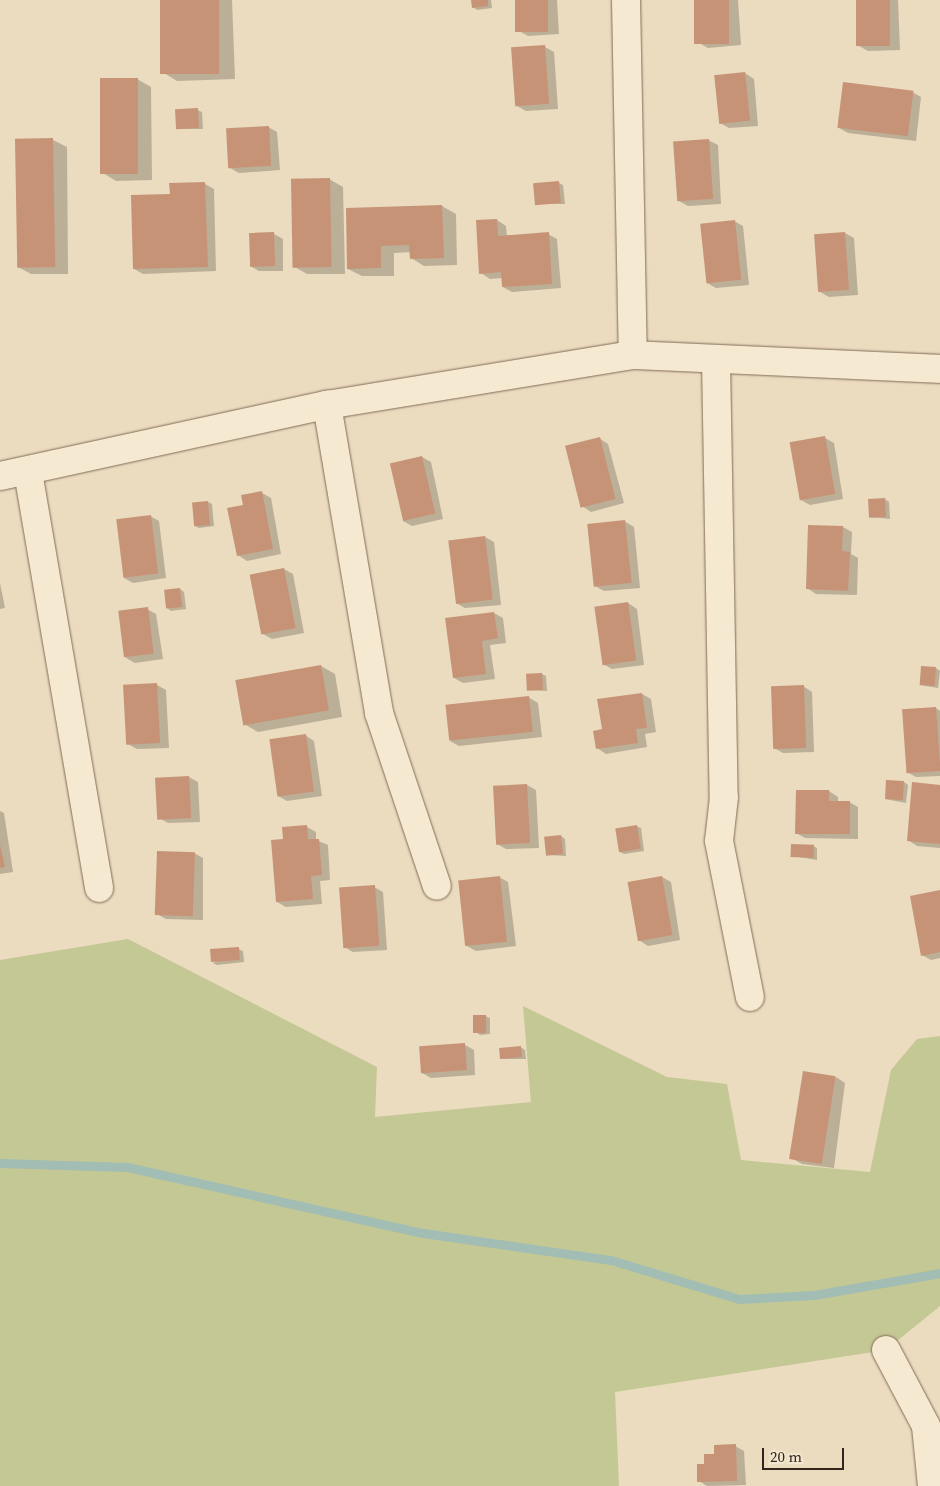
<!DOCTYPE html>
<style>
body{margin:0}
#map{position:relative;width:940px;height:1486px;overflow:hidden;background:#ebdbbf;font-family:"Source Serif 4",serif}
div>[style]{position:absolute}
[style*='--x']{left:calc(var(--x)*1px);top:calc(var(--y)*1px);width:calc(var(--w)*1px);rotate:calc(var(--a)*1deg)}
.green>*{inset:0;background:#c4c894}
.shadow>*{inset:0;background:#0003}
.stream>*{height:9px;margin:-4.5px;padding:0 4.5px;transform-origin:4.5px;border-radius:4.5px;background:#a2bdb3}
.building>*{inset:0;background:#c79376;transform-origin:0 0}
.roads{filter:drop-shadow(0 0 1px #826c58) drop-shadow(0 0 1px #826c58)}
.minor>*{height:28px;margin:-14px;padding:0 14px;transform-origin:14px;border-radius:14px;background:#f6e9d1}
span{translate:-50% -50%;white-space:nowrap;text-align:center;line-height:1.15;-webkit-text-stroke:4px #f3e6ce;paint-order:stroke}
.scale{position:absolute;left:762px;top:1448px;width:82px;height:22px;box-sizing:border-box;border:2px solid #32251c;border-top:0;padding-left:6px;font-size:15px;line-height:18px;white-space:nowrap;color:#32251c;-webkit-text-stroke:4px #f3e6ce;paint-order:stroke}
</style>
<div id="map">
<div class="green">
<i style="clip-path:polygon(128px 939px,377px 1067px,375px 1117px,531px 1102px,523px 1006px,667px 1077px,727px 1084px,741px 1160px,870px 1172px,891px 1070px,917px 1039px,940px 1036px,940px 1306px,886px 1350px,615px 1392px,619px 1486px,0 1486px,0 960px)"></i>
</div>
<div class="shadow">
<i style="clip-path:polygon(161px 0,232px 0,235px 79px,177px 81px,164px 73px)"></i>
<i style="clip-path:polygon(472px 0,491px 0,492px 8px,477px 10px,473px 7px)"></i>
<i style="clip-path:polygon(517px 0,557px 0,559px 34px,528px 36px,519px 31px)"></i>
<i style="clip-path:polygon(695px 0,738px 0,741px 45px,708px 48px,699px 43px)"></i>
<i style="clip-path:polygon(857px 0,898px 0,900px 50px,868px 51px,859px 46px)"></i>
<i style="clip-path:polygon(545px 47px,554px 52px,558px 109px,526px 111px,517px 106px)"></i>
<i style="clip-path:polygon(745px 73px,754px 79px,758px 126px,729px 128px,720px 123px)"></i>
<i style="clip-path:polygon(137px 79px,151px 87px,152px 180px,116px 181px,103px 173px)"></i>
<i style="clip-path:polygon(912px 92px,921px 97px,916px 141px,848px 133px,839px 128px)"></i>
<i style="clip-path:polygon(197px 110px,202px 112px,203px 129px,177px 129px)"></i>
<i style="clip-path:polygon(268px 127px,277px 132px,280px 170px,239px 173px,230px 168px)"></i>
<i style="clip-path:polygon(17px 140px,53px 140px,67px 147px,68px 274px,31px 274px,18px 267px)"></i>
<i style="clip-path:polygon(708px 140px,718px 145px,721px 204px,688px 206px,679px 201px)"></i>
<i style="clip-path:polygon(329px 179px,343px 187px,345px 274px,307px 274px,293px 266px)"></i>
<i style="clip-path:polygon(559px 183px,563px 185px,565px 204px,536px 204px)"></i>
<i style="clip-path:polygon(205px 184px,214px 189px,216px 271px,143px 274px,134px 269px,171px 195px)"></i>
<i style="clip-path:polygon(442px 206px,456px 214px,457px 265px,424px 266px,411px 258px,411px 252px,394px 253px,394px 276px,362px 276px,348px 269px,347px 209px)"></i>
<i style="clip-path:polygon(497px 220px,506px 226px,507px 237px,548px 234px,557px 239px,561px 288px,512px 292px,503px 287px,502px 278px,490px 279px,481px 273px)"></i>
<i style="clip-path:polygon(734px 221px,743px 226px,749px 285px,716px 288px,707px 283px)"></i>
<i style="clip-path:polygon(845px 233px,854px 238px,858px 295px,829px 297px,820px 292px)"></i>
<i style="clip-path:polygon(250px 234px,274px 234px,283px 239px,283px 271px,259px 271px,250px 266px)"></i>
<i style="clip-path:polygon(599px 438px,608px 444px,624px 503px,591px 512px,582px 506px)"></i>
<i style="clip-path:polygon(825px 438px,834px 443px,843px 499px,810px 505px,801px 500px)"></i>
<i style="clip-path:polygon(422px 457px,431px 462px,443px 519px,412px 526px,403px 521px)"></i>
<i style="clip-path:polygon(262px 493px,271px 498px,281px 554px,247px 561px,238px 555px,244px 506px)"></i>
<i style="clip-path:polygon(885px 499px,889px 502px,890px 519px,870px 517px)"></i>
<i style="clip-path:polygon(208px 502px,212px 504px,214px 526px,199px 528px,195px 526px)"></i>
<i style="clip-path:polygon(150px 516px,159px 521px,166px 578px,133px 583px,124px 578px)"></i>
<i style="clip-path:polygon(624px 521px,634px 527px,640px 588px,604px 591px,595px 586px)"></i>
<i style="clip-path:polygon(810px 526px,843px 527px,852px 532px,851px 554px,858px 558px,857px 595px,816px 594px,807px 588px)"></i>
<i style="clip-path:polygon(485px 537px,494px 542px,501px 605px,465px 608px,456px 603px)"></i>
<i style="clip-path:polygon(284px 569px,293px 574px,304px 633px,272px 639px,263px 634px,251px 575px)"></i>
<i style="clip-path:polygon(0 583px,5px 608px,0 609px)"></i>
<i style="clip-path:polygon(180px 589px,184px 592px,186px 609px,171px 611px,167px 608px)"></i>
<i style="clip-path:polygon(628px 603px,637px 609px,644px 665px,612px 669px,603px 664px)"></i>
<i style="clip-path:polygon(147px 609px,156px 614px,163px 659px,135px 663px,126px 658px)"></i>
<i style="clip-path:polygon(494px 613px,503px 618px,506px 643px,490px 645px,495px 679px,463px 683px,454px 678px)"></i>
<i style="clip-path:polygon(321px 666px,335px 674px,342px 717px,258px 732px,244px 724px)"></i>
<i style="clip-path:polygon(936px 668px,940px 671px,938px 688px,920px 685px)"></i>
<i style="clip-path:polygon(542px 674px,546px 676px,547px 691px,529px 690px)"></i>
<i style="clip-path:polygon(157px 685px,166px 690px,169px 748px,137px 749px,128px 744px)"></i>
<i style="clip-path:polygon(803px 686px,812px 692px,814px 752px,783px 753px,774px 748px)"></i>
<i style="clip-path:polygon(642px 694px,651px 699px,656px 732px,645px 734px,647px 747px,606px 754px,597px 748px,603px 730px)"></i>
<i style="clip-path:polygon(528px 697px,538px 703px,542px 737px,459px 746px,450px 741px)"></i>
<i style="clip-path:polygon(936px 708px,940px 711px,940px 776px,916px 777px,907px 772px)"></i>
<i style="clip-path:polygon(305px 735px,314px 741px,322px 796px,287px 801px,278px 796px)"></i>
<i style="clip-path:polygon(189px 777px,198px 782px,200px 822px,168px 823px,159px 818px)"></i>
<i style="clip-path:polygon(904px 782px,908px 785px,906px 803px,885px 799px)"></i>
<i style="clip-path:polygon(527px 785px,536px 790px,539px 848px,506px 849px,497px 844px,494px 787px)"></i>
<i style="clip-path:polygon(940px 787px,940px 848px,917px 846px,908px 840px)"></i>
<i style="clip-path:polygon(829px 791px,838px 797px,838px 802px,849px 802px,858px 807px,858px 839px,805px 838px,796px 833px)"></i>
<i style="clip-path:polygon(0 811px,4px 813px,13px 872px,0 874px)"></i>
<i style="clip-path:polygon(636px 826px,641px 828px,644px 851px,624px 854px,620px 852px)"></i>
<i style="clip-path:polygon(307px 827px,316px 832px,316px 840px,328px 845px,330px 880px,320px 881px,322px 904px,286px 907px,277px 902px,285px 840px)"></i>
<i style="clip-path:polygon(561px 836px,565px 839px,566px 856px,547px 855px)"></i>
<i style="clip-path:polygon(813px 846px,817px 848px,817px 860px,792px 856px)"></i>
<i style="clip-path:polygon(194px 853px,203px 858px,203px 920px,166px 919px,157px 914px)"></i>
<i style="clip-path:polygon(499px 877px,508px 882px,516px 946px,476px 951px,467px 946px)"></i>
<i style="clip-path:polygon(662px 877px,671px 882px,680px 940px,648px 946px,639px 940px)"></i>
<i style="clip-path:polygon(374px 887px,383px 892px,387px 950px,353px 952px,344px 947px)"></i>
<i style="clip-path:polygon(940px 892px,940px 958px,931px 960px,922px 955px)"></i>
<i style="clip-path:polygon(238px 949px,243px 951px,244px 962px,217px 965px,213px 963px)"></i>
<i style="clip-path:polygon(485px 1016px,490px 1018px,490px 1034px,480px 1035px,476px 1032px)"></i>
<i style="clip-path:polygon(465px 1045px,474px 1050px,475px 1075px,431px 1078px,422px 1073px)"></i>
<i style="clip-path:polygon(520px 1047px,525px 1050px,526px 1059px,501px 1059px)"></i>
<i style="clip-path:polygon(836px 1077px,845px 1083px,834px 1168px,802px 1164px,793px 1159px)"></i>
<i style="clip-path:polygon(735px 1446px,744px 1451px,746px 1485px,707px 1486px,699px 1481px,706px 1465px,716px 1455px)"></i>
</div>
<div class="stream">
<i style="--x:0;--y:1163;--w:127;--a:1.8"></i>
<i style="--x:127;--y:1167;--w:303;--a:12.6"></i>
<i style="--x:423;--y:1233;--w:190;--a:8.2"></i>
<i style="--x:611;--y:1260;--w:134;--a:16.9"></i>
<i style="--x:739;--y:1299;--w:75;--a:-3.1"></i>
<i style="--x:814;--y:1295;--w:128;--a:-9.9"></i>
</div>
<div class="building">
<i style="left:160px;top:0;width:59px;height:74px"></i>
<i style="clip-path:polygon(471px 0,488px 0,488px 6px,472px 8px)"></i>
<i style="left:515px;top:0;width:33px;height:32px"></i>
<i style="left:694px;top:0;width:35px;height:44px"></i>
<i style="left:856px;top:0;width:34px;height:46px"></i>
<i style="left:545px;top:45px;width:59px;height:34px;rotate:86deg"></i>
<i style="left:745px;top:72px;width:49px;height:31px;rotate:84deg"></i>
<i style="left:100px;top:78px;width:38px;height:96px"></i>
<i style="left:843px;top:82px;width:71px;height:46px;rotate:7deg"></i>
<i style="left:198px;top:108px;width:20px;height:23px;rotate:87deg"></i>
<i style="left:269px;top:126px;width:40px;height:43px;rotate:87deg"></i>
<i style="left:53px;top:138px;width:129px;height:38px;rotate:89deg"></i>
<i style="left:709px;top:139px;width:60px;height:36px;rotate:86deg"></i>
<i style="left:330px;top:178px;width:89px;height:39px;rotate:89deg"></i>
<i style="left:559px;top:181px;width:22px;height:26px;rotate:85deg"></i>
<i style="clip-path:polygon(205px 182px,208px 267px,133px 269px,131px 195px,170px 194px,169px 183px)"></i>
<i style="clip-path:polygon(442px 205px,444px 258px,410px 259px,409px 245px,381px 246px,381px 268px,347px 269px,346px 208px)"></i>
<i style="clip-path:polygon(497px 219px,498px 236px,549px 232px,552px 284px,502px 287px,501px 272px,479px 274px,476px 220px)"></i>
<i style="left:735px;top:220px;width:60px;height:35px;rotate:84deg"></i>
<i style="left:274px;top:232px;width:34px;height:25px;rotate:88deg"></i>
<i style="left:845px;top:232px;width:58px;height:31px;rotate:86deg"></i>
<i style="left:825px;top:436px;width:59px;height:36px;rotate:80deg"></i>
<i style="left:600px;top:437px;width:64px;height:36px;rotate:76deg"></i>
<i style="left:422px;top:456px;width:59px;height:33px;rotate:77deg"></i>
<i style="clip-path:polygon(262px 491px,273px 549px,237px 556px,227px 508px,243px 505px,241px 495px)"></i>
<i style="left:885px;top:498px;width:19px;height:17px;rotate:87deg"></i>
<i style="left:208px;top:501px;width:24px;height:16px;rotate:85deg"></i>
<i style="left:151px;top:515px;width:59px;height:35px;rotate:83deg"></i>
<i style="left:625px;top:520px;width:63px;height:38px;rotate:84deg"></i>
<i style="clip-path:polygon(808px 525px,843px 526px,842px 551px,850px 552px,848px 591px,806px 589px)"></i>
<i style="left:485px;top:536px;width:64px;height:37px;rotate:83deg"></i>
<i style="left:284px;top:568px;width:61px;height:35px;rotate:79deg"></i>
<i style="left:180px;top:588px;width:19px;height:16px;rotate:84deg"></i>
<i style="left:628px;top:602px;width:59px;height:34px;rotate:82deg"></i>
<i style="left:148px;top:607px;width:47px;height:30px;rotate:83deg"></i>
<i style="clip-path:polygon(494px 612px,498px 638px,482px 641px,486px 674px,453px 678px,445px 618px)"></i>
<i style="left:321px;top:665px;width:46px;height:87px;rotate:80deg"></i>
<i style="left:921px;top:666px;width:15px;height:19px;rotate:4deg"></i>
<i style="left:542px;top:673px;width:17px;height:16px;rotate:87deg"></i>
<i style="left:157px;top:683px;width:60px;height:34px;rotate:87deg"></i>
<i style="left:804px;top:685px;width:63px;height:33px;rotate:88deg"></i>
<i style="clip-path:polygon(642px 693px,647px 728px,636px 729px,638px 743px,596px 749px,593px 731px,602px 729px,597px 699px)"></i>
<i style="left:529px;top:696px;width:36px;height:84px;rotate:84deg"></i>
<i style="left:936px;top:707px;width:64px;height:34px;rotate:86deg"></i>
<i style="left:306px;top:734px;width:58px;height:37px;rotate:82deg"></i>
<i style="left:189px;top:776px;width:42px;height:34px;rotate:87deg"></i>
<i style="left:886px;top:780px;width:18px;height:19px;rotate:3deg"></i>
<i style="clip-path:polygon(912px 782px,940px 785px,940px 844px,907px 841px)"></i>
<i style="left:527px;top:784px;width:59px;height:34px;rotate:87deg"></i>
<i style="clip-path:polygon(796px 790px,829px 790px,829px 801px,850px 801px,850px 834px,795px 834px)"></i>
<i style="clip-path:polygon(307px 825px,308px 839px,319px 839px,322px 875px,311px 876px,313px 899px,276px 902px,271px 840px,283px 839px,282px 827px)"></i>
<i style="left:637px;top:825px;width:24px;height:22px;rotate:81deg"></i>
<i style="left:561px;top:835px;width:19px;height:17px;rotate:84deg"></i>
<i style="left:791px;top:844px;width:23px;height:13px;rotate:2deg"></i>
<i style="clip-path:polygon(0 845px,5px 867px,0 868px)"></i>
<i style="left:157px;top:851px;width:38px;height:64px;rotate:2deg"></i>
<i style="left:500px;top:876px;width:66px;height:42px;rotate:84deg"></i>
<i style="left:662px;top:876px;width:60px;height:35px;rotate:80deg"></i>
<i style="left:375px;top:885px;width:61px;height:36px;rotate:86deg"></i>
<i style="clip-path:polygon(940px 890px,940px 952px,921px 956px,910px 896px)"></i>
<i style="left:239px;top:947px;width:13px;height:29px;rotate:86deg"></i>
<i style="left:473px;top:1015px;width:13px;height:18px"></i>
<i style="left:465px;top:1043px;width:27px;height:46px;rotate:86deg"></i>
<i style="left:521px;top:1046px;width:11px;height:22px;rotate:85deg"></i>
<i style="left:803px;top:1071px;width:33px;height:89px;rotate:9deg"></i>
<i style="clip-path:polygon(736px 1444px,737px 1481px,697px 1482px,697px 1464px,704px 1464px,704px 1454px,714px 1454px,714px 1445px)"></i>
</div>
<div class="roads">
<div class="minor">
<i style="--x:626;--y:0;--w:355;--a:88.9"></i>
<i style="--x:716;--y:359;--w:438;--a:89"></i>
<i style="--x:724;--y:797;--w:44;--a:96.5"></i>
<i style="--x:719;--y:841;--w:159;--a:78.8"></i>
<i style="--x:327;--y:405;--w:312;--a:80.4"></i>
<i style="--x:379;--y:713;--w:182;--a:71.5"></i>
<i style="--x:28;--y:472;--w:422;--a:80.3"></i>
<i style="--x:0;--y:476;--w:335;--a:-12.3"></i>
<i style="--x:327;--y:405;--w:310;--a:-9.3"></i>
<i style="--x:633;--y:355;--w:307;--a:2.6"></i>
<i style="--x:886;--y:1350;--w:86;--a:62.2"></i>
<i style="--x:926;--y:1426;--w:60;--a:84.3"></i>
</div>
</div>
<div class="scale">20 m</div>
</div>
